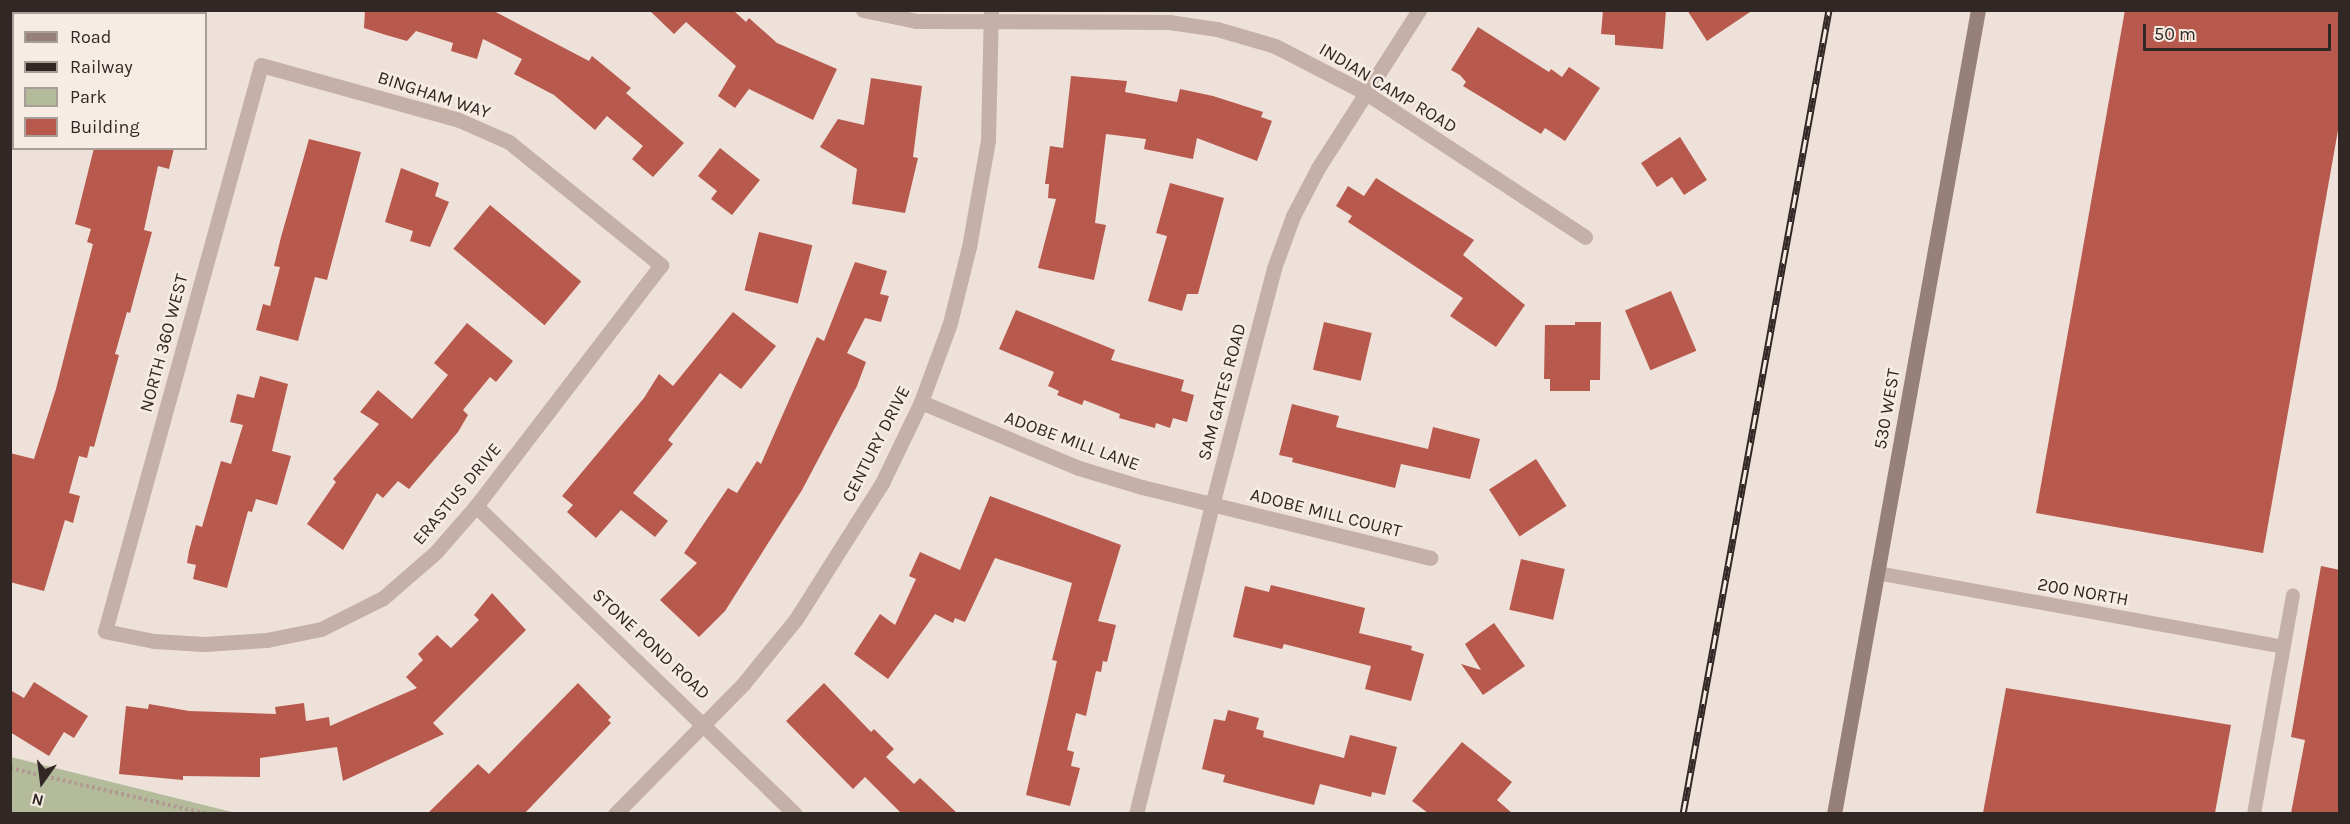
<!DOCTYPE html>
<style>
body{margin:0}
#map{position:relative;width:2350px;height:824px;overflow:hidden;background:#eee1d9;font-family:Karla,sans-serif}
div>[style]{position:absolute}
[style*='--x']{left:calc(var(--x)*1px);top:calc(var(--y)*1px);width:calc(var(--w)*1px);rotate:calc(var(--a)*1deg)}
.green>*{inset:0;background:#b4bb9b}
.building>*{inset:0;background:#b8594d;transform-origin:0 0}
.path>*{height:4px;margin-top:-2px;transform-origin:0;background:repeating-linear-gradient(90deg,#b09a91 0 3px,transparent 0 6px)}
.lane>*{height:14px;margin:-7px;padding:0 7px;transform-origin:7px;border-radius:7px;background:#c4b0a6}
.street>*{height:15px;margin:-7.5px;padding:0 7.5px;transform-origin:7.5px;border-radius:7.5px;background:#c4b0a6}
.secondary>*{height:15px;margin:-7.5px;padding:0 7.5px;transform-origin:7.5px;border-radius:7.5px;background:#978078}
.rail>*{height:7px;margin-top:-3.5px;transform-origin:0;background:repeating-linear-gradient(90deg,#f6ece4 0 14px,#312826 0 28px);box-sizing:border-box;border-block:2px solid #312826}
span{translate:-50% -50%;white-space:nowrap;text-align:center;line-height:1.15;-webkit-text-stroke:5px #f6ece4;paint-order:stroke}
.street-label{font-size:18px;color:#312826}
.frame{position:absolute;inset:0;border:12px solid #312826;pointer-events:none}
.legend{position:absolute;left:12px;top:12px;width:195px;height:138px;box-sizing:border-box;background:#f6ece4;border:2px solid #a79e98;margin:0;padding:8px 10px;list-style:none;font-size:18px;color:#312826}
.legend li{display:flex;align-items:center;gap:12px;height:30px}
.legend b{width:30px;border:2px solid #a79e98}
.north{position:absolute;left:12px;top:752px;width:60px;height:60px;-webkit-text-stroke:4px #f6ece4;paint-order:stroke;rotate:194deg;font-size:16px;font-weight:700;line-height:24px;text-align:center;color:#312826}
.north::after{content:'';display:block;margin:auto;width:21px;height:27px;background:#312826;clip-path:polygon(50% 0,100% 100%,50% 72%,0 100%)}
.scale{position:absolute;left:2143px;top:24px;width:188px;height:27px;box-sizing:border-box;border:3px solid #312826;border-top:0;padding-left:8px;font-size:18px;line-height:21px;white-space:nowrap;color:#312826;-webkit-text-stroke:4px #f6ece4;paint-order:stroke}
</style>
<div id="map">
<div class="green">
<i style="clip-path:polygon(10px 757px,11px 757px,236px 813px,11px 813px)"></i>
</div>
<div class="building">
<i style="clip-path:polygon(365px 10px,492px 10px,589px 61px,592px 56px,631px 88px,626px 93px,684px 143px,653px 177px,632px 159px,643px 146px,607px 116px,595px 130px,554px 95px,514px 74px,522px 59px,483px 39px,477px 59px,451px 51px,453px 43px,416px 31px,407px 41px,386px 35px,364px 28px)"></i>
<i style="clip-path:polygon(649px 10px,733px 10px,746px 22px,749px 18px,777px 43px,837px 69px,813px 120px,749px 89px,735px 108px,718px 96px,736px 66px,686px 22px,674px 34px)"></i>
<i style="clip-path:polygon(1603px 10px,1666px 10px,1663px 49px,1615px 45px,1615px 35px,1601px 34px)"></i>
<i style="clip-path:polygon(1687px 10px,1753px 10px,1707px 41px)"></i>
<i style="clip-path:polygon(2125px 10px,2340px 10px,2340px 119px,2263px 553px,2036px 513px)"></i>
<i style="clip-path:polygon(1478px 27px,1549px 72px,1551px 69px,1562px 77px,1569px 67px,1600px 88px,1565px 141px,1545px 128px,1541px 134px,1496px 106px,1463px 86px,1466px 82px,1460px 75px,1451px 70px)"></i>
<i style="clip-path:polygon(1071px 76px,1127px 81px,1125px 92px,1177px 102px,1180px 89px,1213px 96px,1263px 112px,1261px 117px,1272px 121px,1257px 161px,1197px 138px,1193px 159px,1144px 149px,1146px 139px,1106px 134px,1095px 223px,1106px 225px,1094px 280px,1038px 268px,1056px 199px,1048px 198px,1049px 184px,1045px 184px,1050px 146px,1063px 148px)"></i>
<i style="clip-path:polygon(871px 78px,922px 86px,913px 157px,918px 158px,905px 213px,852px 204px,857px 169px,820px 147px,838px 119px,864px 125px)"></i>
<i style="clip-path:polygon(1680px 137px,1707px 180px,1684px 195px,1672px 177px,1657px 187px,1641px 163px)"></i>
<i style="clip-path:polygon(309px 139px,361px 152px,327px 280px,315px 277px,298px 341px,256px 330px,263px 304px,270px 306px,280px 267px,274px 266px,281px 237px)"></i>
<i style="clip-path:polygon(94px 148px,174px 148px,169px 169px,158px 166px,144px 230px,152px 232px,130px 313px,127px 312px,115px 354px,119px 355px,94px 447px,90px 446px,87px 458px,79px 456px,69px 493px,80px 496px,73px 523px,65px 520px,44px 591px,10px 582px,10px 453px,34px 459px,56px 389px,93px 244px,87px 242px,91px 229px,75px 224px)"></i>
<i style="clip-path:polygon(720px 148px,760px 180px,732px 215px,711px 199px,717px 191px,698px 176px)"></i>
<i style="clip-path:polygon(401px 168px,439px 183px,435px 196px,449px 202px,430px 247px,410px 241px,413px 231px,385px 222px)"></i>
<i style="clip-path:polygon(1376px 178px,1474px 240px,1463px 255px,1525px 305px,1496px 347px,1450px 316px,1463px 298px,1348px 222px,1352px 216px,1336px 206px,1348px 186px,1364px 196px)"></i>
<i style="clip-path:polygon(1170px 183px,1224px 198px,1198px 294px,1187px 294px,1182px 311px,1148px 301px,1167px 236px,1156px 233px)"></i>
<i style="left:490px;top:205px;width:119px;height:57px;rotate:40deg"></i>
<i style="left:759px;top:232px;width:55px;height:60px;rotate:14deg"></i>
<i style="clip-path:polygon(855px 262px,887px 271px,880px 294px,889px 296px,881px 322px,865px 318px,847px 353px,866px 362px,857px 386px,802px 490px,725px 611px,699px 637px,660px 600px,697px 563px,684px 553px,728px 488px,737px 493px,757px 461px,761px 464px,817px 337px,824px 341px)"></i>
<i style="left:1671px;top:291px;width:65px;height:50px;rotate:67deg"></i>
<i style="clip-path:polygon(1016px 310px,1115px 350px,1111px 360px,1184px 380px,1181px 391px,1194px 395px,1187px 422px,1173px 418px,1170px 428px,1156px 423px,1155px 428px,1119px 418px,1120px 414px,1084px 400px,1082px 405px,1057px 395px,1059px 391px,1048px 386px,1054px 372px,999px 349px)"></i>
<i style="clip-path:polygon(733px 312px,776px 346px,741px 389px,720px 373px,668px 440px,673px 444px,633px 493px,668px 521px,655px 537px,621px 510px,596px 538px,567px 512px,573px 505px,562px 496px,644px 398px,659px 374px,673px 386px)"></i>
<i style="left:1324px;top:322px;width:49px;height:49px;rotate:13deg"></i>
<i style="clip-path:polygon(1575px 322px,1601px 322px,1600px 380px,1590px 380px,1590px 391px,1550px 391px,1550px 379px,1544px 379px,1545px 325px,1575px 325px)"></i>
<i style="clip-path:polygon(467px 323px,513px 361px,496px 382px,490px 377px,463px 410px,468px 415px,458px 432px,409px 489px,398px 481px,383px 498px,377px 493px,343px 550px,307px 524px,336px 482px,333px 479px,379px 424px,360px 412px,378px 390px,412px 419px,448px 375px,434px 363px)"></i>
<i style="clip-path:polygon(260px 376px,288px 384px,272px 451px,291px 456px,277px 505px,256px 499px,252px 512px,248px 511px,227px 588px,193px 579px,196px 565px,187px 563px,189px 551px,196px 525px,202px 527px,221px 461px,231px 464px,243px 425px,230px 422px,237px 394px,254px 398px)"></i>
<i style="clip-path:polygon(1292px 404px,1339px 416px,1336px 427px,1428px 449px,1433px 427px,1480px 439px,1470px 479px,1401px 464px,1395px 488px,1292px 462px,1293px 458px,1279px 455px)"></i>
<i style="left:1536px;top:459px;width:56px;height:56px;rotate:57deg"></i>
<i style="clip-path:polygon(990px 496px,1121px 545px,1098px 621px,1116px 625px,1107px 662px,1103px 661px,1101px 672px,1096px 671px,1086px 716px,1076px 713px,1067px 750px,1074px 752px,1071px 766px,1080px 768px,1070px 806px,1026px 795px,1057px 661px,1052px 660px,1072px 583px,995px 558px,965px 622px,955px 618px,953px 623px,935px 614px,888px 679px,854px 654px,880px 614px,895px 625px,916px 579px,909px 576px,920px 552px,960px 570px)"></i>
<i style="left:1521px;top:559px;width:45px;height:52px;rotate:13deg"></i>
<i style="clip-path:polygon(2321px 566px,2340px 570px,2340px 813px,2291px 813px,2305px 740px,2291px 737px)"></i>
<i style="clip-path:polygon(1271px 585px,1365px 608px,1359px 633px,1412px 646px,1411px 650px,1424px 654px,1411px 701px,1365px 689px,1371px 666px,1284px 644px,1282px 649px,1233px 637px,1245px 586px,1269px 592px)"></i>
<i style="clip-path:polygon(492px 593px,526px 630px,433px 723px,444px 734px,343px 781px,337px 747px,260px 758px,260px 777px,183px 776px,183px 780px,119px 774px,126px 706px,148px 709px,149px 704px,189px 711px,276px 714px,275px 707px,304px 703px,306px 721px,329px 717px,330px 726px,417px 688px,406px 677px,423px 660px,418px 654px,437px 635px,451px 648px,479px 620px,474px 615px)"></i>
<i style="clip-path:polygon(1494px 623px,1525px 666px,1483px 695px,1461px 664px,1481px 670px,1465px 644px)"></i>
<i style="clip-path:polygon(34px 682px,88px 716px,74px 738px,64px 732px,49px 756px,10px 732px,10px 690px,24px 698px)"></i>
<i style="clip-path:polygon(578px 683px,611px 717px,608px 720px,611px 723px,525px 813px,428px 813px,478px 764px,489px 774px)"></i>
<i style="clip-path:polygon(824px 683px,871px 732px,874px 729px,894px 749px,886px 757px,914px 784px,920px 778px,957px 813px,901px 813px,865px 777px,853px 789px,786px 721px)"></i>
<i style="clip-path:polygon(2006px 688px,2231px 725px,2215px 813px,1983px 813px)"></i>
<i style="clip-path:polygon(1228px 710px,1259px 718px,1256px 729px,1264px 731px,1263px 737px,1344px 758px,1350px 735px,1397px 747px,1385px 795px,1372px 792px,1371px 797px,1320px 784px,1314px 805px,1223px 782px,1225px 775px,1202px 769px,1214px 719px,1225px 721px)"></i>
<i style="clip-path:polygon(1462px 742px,1512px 782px,1497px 800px,1512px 813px,1428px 813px,1412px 801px)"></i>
</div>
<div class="path">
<i style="--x:10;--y:768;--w:203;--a:13.1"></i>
</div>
<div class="lane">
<i style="--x:1877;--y:573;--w:413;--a:10.3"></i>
<i style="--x:2254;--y:814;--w:222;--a:-79.9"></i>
</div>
<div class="street">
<i style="--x:863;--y:10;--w:54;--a:11.7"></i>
<i style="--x:916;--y:21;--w:253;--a:0.2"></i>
<i style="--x:1169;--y:22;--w:49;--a:8.3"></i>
<i style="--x:1217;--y:29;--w:60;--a:16.3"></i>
<i style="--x:1275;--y:46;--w:102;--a:27.3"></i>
<i style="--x:1366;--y:93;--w:262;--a:33.3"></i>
<i style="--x:261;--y:65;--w:205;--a:15.5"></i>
<i style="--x:459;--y:120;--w:55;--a:23.7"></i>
<i style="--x:509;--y:142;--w:196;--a:39"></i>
<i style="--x:661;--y:265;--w:304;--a:127.5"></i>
<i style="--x:476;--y:506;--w:61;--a:131"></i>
<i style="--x:436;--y:552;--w:70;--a:139"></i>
<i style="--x:383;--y:598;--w:69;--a:153.4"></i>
<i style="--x:321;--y:629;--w:55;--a:168.5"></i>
<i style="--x:267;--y:640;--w:63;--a:176.4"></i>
<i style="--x:204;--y:644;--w:50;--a:-176.6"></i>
<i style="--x:154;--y:641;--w:50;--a:-168.5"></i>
<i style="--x:105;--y:631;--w:587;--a:-74.59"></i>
<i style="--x:921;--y:402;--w:171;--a:22.7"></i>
<i style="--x:1079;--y:468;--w:66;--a:16.8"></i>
<i style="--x:1142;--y:487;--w:297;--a:13.8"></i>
<i style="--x:476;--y:506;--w:443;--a:44"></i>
<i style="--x:615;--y:814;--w:184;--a:-45.4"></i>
<i style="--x:744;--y:683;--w:82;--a:-50.9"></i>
<i style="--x:796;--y:619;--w:161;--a:-57.7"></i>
<i style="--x:882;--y:483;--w:90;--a:-64.3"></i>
<i style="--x:921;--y:402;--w:84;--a:-69.8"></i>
<i style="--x:950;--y:323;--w:78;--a:-76"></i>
<i style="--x:969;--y:247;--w:109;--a:-79.9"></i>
<i style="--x:988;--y:140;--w:130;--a:-88.7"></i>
<i style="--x:1136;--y:814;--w:318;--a:-76.2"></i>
<i style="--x:1212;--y:505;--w:245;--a:-75.3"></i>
<i style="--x:1274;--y:268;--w:55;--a:-69.9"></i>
<i style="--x:1293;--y:216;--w:54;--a:-62.5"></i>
<i style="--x:1318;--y:168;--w:188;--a:-57.4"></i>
</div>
<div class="secondary">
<i style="--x:1834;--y:814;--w:817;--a:-79.85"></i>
</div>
<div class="rail">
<i style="--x:1683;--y:814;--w:817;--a:-79.71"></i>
</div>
<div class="street-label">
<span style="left:1388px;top:88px;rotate:31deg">INDIAN CAMP ROAD</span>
<span style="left:434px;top:95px;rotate:18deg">BINGHAM WAY</span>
<span style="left:164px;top:343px;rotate:-75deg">NORTH 360 WEST</span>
<span style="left:1222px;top:392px;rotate:-75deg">SAM GATES ROAD</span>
<span style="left:1887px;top:409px;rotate:-80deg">530 WEST</span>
<span style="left:1072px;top:441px;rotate:20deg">ADOBE MILL LANE</span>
<span style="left:876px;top:444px;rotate:-63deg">CENTURY DRIVE</span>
<span style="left:457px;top:494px;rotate:-50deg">ERASTUS DRIVE</span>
<span style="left:1326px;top:513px;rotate:14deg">ADOBE MILL COURT</span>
<span style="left:2083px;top:592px;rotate:10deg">200 NORTH</span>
<span style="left:651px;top:644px;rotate:43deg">STONE POND ROAD</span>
</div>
<div class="frame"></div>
<ul class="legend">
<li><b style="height:8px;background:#978078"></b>Road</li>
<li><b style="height:8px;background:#312826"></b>Railway</li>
<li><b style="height:16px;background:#b4bb9b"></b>Park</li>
<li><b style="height:16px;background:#b8594d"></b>Building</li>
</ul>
<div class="north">N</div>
<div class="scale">50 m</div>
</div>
